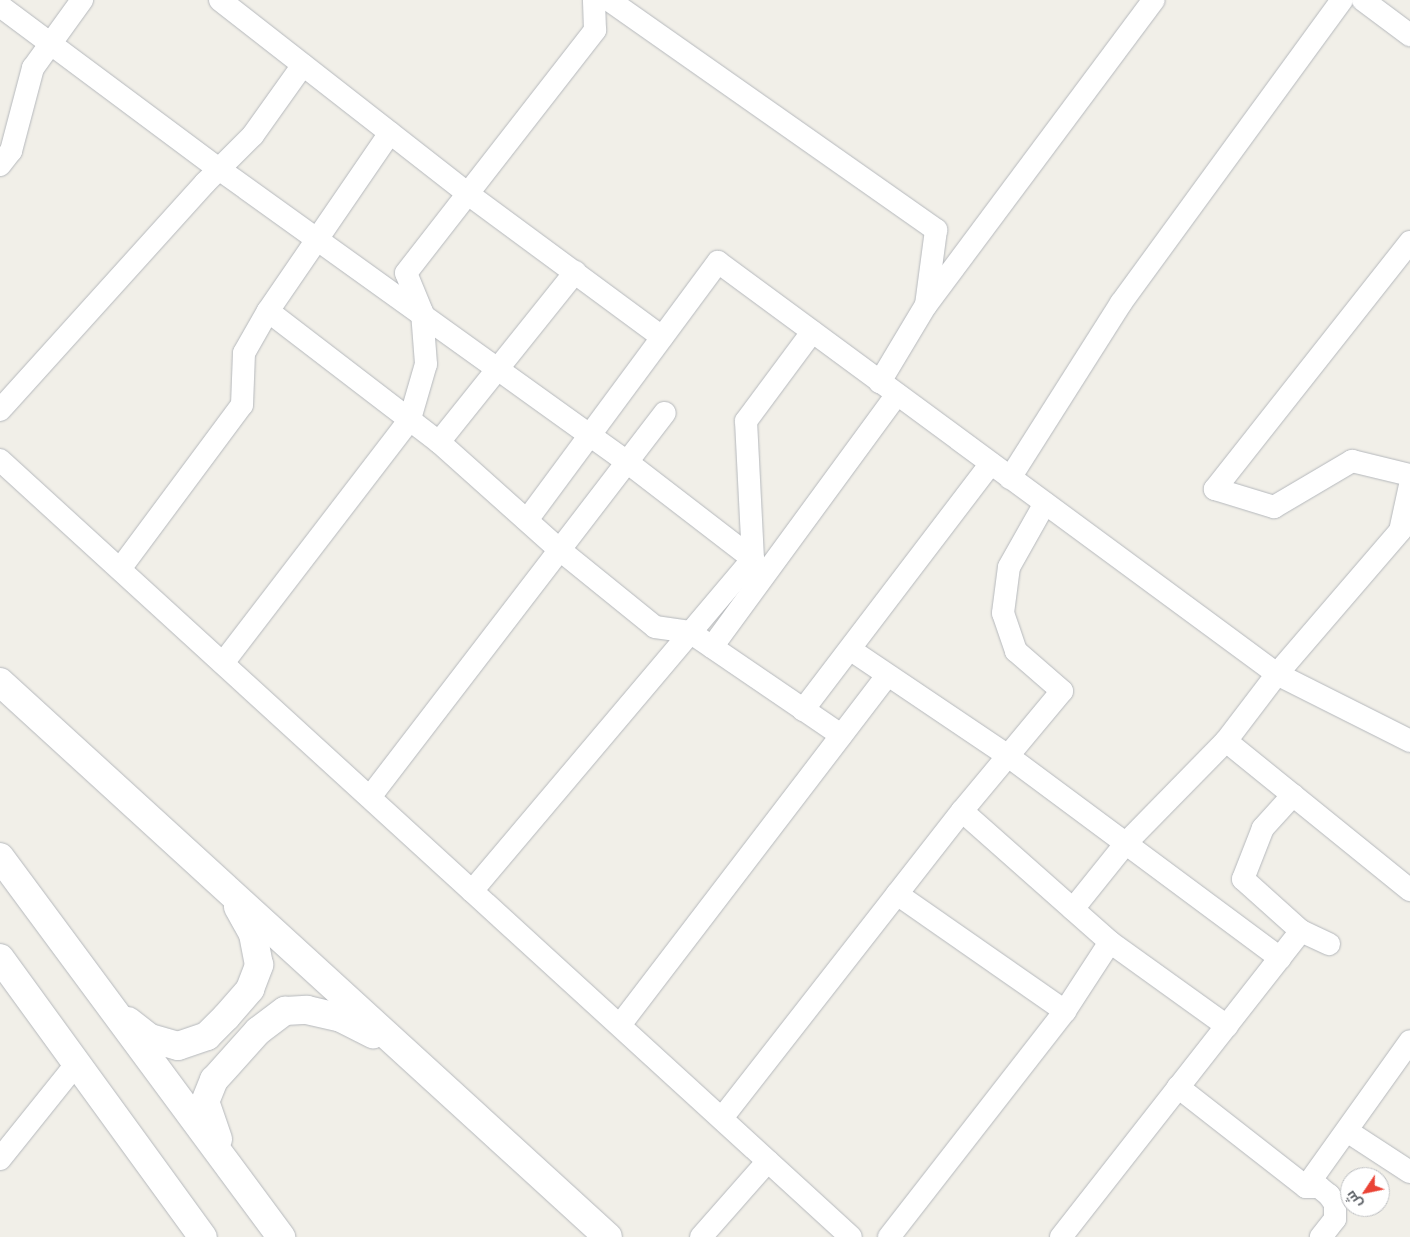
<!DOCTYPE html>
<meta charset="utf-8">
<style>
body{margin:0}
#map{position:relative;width:1410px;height:1237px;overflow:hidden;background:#f1efe8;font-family:Jost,Cairo,sans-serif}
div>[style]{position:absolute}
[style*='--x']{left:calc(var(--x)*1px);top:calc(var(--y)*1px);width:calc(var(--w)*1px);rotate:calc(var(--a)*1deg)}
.roads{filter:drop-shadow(0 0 1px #b5b8bc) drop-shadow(0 0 1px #b5b8bc)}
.street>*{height:22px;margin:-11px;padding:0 11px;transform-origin:11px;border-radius:11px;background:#fff}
.secondary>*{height:28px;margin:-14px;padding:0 14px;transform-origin:14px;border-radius:14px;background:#fff}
span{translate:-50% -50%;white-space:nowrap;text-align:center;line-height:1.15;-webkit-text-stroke:4px #fff;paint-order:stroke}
.north{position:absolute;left:1340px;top:1167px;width:50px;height:50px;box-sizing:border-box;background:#fff;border:1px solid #bfc1c3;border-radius:50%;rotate:236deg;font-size:14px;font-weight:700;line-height:20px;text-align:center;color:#5f6368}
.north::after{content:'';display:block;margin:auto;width:18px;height:22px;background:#ea4335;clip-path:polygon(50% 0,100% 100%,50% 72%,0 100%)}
</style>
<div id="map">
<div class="roads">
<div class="street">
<i style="--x:220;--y:0;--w:315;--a:38"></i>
<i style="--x:468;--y:194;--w:241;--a:36.4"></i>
<i style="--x:609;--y:0;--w:400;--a:35.1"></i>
<i style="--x:936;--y:230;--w:76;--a:97.6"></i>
<i style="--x:926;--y:305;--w:90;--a:120.9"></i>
<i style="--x:1363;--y:0;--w:59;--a:36.7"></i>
<i style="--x:0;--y:6;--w:273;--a:36.7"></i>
<i style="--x:219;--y:169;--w:502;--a:35.68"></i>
<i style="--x:627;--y:462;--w:159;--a:37.6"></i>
<i style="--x:0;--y:165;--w:18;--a:-52"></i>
<i style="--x:11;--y:151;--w:86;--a:-75.2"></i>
<i style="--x:33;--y:68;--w:84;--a:-54.2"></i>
<i style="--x:1410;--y:242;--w:315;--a:128.3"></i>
<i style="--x:1215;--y:489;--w:62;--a:17"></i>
<i style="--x:1274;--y:507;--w:91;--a:-30.5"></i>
<i style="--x:1352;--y:461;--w:60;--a:13.6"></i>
<i style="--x:927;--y:304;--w:379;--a:-53.3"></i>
<i style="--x:268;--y:311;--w:215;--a:37.5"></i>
<i style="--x:439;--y:442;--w:162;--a:41.8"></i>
<i style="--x:560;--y:550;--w:122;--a:39"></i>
<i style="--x:655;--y:627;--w:35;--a:8"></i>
<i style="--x:690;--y:632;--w:183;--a:34.3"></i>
<i style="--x:0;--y:410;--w:306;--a:-47.9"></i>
<i style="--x:205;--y:183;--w:68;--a:-45"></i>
<i style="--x:253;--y:135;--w:86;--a:-54.5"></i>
<i style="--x:439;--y:442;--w:218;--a:-51.3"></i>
<i style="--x:0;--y:460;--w:1152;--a:42.4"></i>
<i style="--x:1010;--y:478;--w:207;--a:-57.6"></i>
<i style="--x:1121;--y:303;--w:375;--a:-53.9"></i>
<i style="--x:527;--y:520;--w:321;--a:-53.5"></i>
<i style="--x:718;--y:262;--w:694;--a:36.39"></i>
<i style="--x:1277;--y:674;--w:149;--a:26.7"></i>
<i style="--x:120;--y:569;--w:204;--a:-53.4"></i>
<i style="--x:242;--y:405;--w:52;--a:-87.8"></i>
<i style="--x:244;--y:353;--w:48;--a:-60.3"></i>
<i style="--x:268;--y:311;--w:216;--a:-55.6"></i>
<i style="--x:712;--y:647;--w:313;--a:-53.8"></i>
<i style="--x:851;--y:650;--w:189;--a:34"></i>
<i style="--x:1008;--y:756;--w:339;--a:36.6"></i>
<i style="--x:223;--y:663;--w:307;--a:-52.5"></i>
<i style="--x:410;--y:419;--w:57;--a:-73.8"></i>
<i style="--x:426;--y:364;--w:52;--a:-94.4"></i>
<i style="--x:422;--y:312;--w:42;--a:-112.3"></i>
<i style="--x:406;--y:273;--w:308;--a:-52.1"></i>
<i style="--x:595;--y:30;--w:30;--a:-92"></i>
<i style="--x:803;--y:710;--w:310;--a:-52.7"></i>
<i style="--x:1226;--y:741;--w:237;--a:39"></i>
<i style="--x:1293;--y:795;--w:45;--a:132.3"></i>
<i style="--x:1263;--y:828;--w:55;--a:111.4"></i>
<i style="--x:1243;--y:879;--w:78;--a:41.9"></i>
<i style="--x:1301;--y:931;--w:31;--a:25"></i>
<i style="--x:370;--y:797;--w:484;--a:-52.5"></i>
<i style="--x:962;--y:811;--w:198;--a:41.5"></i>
<i style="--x:1110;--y:942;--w:144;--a:35.7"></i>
<i style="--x:472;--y:891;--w:435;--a:-49.8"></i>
<i style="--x:753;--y:559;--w:138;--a:-92.9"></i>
<i style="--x:746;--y:421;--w:111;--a:-53.4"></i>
<i style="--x:897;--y:894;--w:205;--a:34.9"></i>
<i style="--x:1073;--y:909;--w:85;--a:-51.2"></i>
<i style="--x:1126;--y:843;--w:143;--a:-45.6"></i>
<i style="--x:1226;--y:741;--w:84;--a:-52.7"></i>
<i style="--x:1277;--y:674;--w:189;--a:-49.3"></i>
<i style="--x:1400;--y:531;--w:47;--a:-77.7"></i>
<i style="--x:620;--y:1025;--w:439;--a:-52.6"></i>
<i style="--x:1178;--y:1087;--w:162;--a:38"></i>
<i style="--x:1306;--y:1187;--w:13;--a:0"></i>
<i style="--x:1319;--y:1187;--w:13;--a:39"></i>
<i style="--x:1329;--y:1195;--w:11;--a:56"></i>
<i style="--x:1335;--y:1204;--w:15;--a:90"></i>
<i style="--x:1335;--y:1219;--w:23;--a:128"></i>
<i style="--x:722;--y:1118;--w:390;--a:-52"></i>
<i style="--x:962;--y:811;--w:156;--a:-50.2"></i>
<i style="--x:1062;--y:691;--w:61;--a:-139"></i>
<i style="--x:1016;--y:651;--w:40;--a:-108.9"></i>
<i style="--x:1003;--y:613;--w:46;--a:-82.6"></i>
<i style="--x:1009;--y:567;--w:73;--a:-60.6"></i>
<i style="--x:1347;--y:1131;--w:75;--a:33.1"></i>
<i style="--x:0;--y:1159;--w:123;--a:-51.3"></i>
<i style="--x:1306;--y:1187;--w:179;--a:-54.5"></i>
<i style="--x:701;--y:1237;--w:101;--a:-48.6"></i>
<i style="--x:889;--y:1237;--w:286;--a:-52.1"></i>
<i style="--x:1065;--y:1011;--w:82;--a:-56.9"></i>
<i style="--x:1061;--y:1237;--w:389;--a:-51.9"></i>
</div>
<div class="secondary">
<i style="--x:0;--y:682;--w:823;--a:42.39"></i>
<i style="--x:0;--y:857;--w:473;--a:53.5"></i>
<i style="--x:0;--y:958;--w:345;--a:54"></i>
<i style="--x:128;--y:1021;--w:28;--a:38"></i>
<i style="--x:150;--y:1038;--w:29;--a:16"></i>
<i style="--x:178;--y:1046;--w:31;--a:-19"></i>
<i style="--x:207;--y:1036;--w:27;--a:-45"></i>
<i style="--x:226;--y:1017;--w:37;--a:-49"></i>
<i style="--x:250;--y:989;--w:26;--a:-69"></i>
<i style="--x:259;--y:965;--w:32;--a:-101"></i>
<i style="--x:253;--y:934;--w:31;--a:-119"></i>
<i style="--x:218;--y:1139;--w:39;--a:-109"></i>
<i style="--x:205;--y:1102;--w:24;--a:-68"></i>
<i style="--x:214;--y:1080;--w:66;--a:-48.1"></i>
<i style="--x:258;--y:1031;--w:34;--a:-37"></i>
<i style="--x:285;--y:1011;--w:22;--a:-3"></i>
<i style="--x:307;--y:1010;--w:35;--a:13"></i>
<i style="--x:341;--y:1018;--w:36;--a:27"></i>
</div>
</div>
<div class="north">ش</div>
</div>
